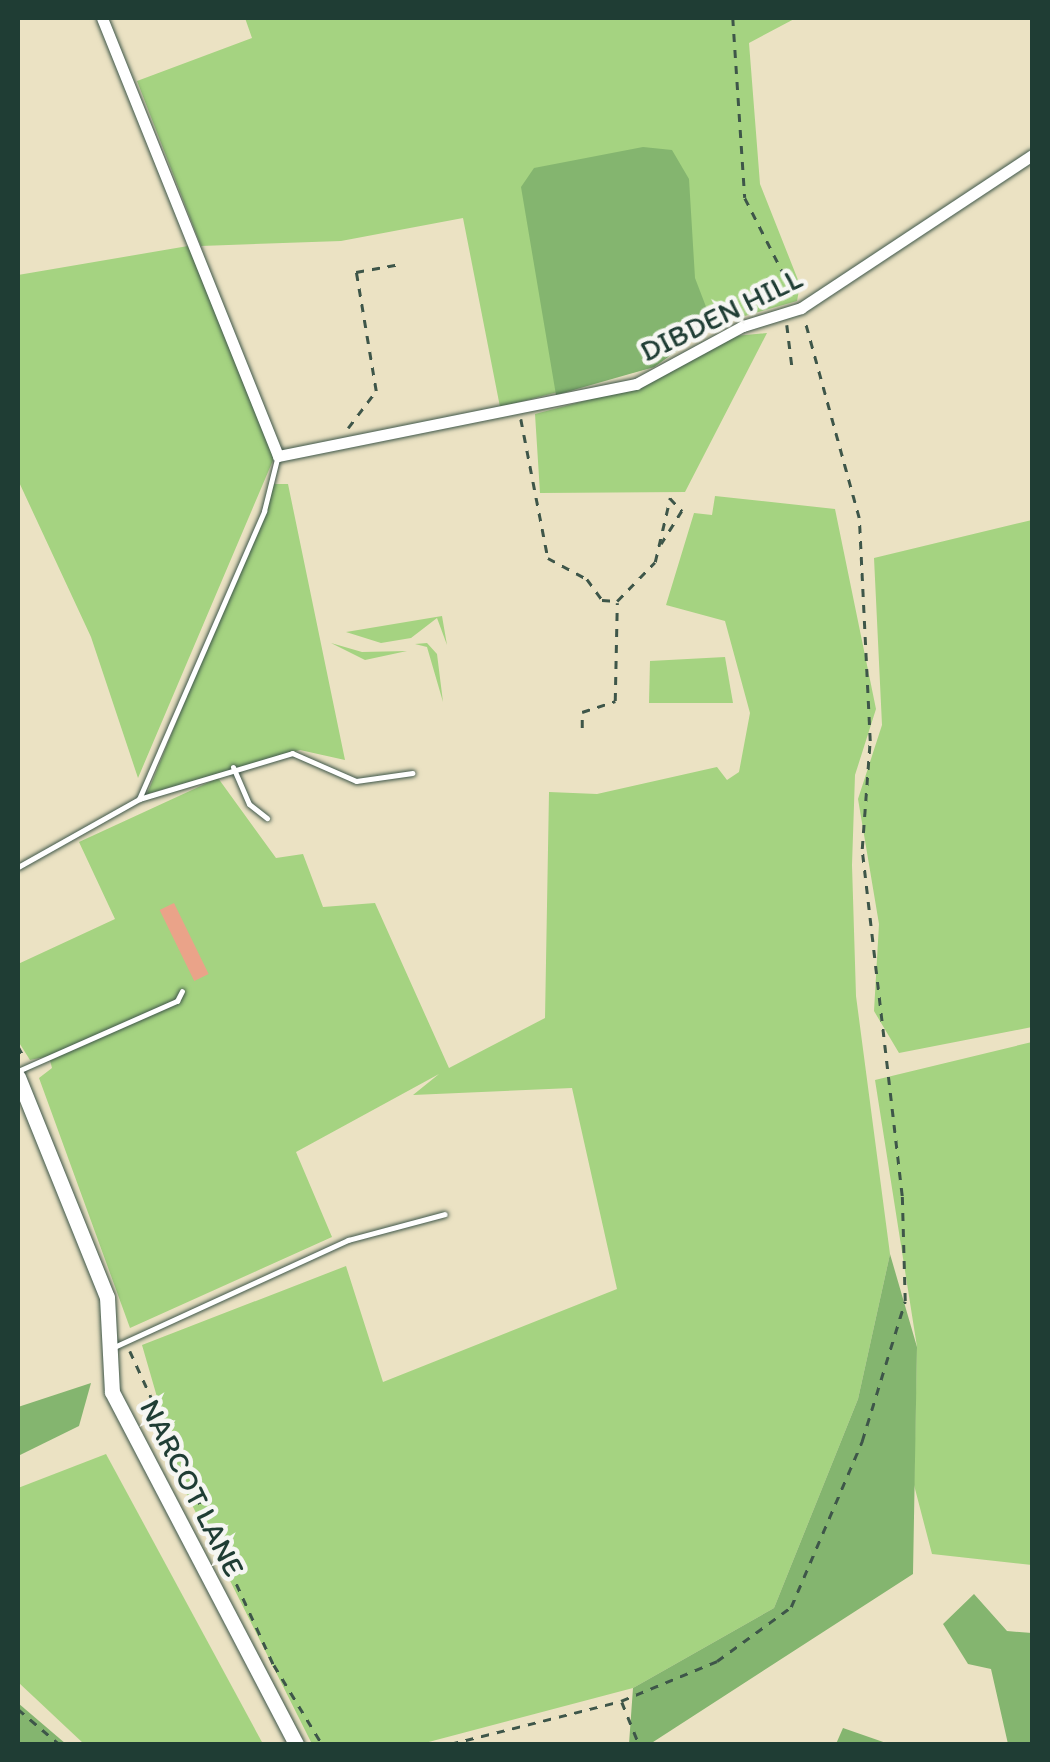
<!DOCTYPE html>
<style>
body{margin:0}
#map{position:relative;width:1050px;height:1762px;overflow:hidden;background:#ebe2c3;font-family:Itim,sans-serif}
div>[style]{position:absolute}
[style*='--x']{left:calc(var(--x)*1px);top:calc(var(--y)*1px);width:calc(var(--w)*1px);rotate:calc(var(--a)*1deg)}
.green>*{inset:0;background:#a5d381}
.forest>*{inset:0;background:#84b56f}
.building>*{inset:0;background:#eaa389;transform-origin:0 0}
.path>*{height:2.5px;margin-top:-1.25px;transform-origin:0;background:repeating-linear-gradient(90deg,#3e5649 0 8px,transparent 0 16px)}
.roads{filter:drop-shadow(0 0 2px #3e5649) drop-shadow(0 0 2px #3e5649)}
.lane>*{height:5px;margin:-2.5px;padding:0 2.5px;transform-origin:2.5px;border-radius:2.5px;background:#fff}
.street>*{height:11px;margin:-5.5px;padding:0 5.5px;transform-origin:5.5px;border-radius:5.5px;background:#fff}
.secondary>*{height:15px;margin:-7.5px;padding:0 7.5px;transform-origin:7.5px;border-radius:7.5px;background:#fff}
span{translate:-50% -50%;white-space:nowrap;text-align:center;line-height:1.15;-webkit-text-stroke:9px #f6f6f2;paint-order:stroke}
.street-label{font-size:30px;color:#1f3d34}
.frame{position:absolute;inset:0;border:20px solid #1f3d34;pointer-events:none}
</style>
<div id="map">
<div class="green">
<i style="clip-path:polygon(245px 18px,796px 18px,749px 43px,760px 184px,800px 285px,797px 301px,713px 325px,654px 367px,500px 407px,463px 218px,341px 241px,201px 246px,137px 81px,252px 38px)"></i>
<i style="clip-path:polygon(188px 246px,274px 458px,138px 778px,91px 637px,18px 480px,18px 275px)"></i>
<i style="clip-path:polygon(767px 333px,685px 492px,540px 493px,535px 414px,641px 386px,735px 336px)"></i>
<i style="clip-path:polygon(274px 484px,288px 484px,345px 760px,300px 750px,147px 794px)"></i>
<i style="clip-path:polygon(715px 496px,835px 509px,876px 709px,855px 775px,852px 865px,856px 996px,890px 1254px,858px 1399px,774px 1608px,633px 1688px,421px 1744px,312px 1744px,183px 1487px,142px 1345px,346px 1266px,383px 1382px,617px 1289px,572px 1088px,413px 1095px,439px 1074px,296px 1152px,332px 1237px,130px 1328px,39px 1078px,52px 1068px,49px 1056px,30px 1060px,18px 1041px,18px 964px,115px 919px,79px 842px,218px 778px,276px 858px,303px 854px,323px 907px,375px 903px,449px 1068px,545px 1018px,549px 792px,597px 794px,717px 767px,727px 780px,739px 772px,750px 713px,725px 621px,666px 605px,694px 513px,712px 515px)"></i>
<i style="clip-path:polygon(1032px 520px,1032px 1027px,899px 1053px,874px 1011px,879px 924px,858px 799px,882px 725px,874px 558px)"></i>
<i style="clip-path:polygon(442px 616px,447px 645px,437px 618px,411px 638px,381px 643px,346px 632px)"></i>
<i style="clip-path:polygon(331px 643px,362px 652px,407px 651px,365px 660px)"></i>
<i style="clip-path:polygon(427px 643px,437px 654px,443px 702px,427px 647px,415px 644px)"></i>
<i style="clip-path:polygon(725px 657px,733px 703px,649px 703px,650px 661px)"></i>
<i style="clip-path:polygon(1032px 1042px,1032px 1565px,932px 1554px,914px 1485px,917px 1347px,875px 1080px)"></i>
<i style="clip-path:polygon(106px 1454px,263px 1744px,84px 1744px,18px 1682px,18px 1488px)"></i>
</div>
<div class="forest">
<i style="clip-path:polygon(643px 147px,672px 150px,689px 179px,695px 278px,713px 325px,654px 367px,556px 395px,521px 187px,534px 168px)"></i>
<i style="clip-path:polygon(890px 1254px,917px 1347px,913px 1574px,650px 1744px,629px 1744px,633px 1688px,774px 1608px,858px 1399px)"></i>
<i style="clip-path:polygon(91px 1383px,79px 1426px,18px 1456px,18px 1407px)"></i>
<i style="clip-path:polygon(974px 1594px,1007px 1631px,1032px 1633px,1032px 1744px,1008px 1744px,991px 1669px,968px 1664px,943px 1624px)"></i>
<i style="clip-path:polygon(18px 1703px,66px 1744px,18px 1744px)"></i>
<i style="clip-path:polygon(843px 1728px,889px 1744px,836px 1744px)"></i>
</div>
<div class="building">
<i style="left:174px;top:903px;width:79px;height:16px;rotate:64deg"></i>
</div>
<div class="path">
<i style="--x:733;--y:18;--w:180;--a:86.2"></i>
<i style="--x:745;--y:198;--w:110;--a:63"></i>
<i style="--x:787;--y:325;--w:41;--a:83"></i>
<i style="--x:521;--y:419;--w:142;--a:79"></i>
<i style="--x:548;--y:558;--w:44;--a:28.3"></i>
<i style="--x:587;--y:579;--w:26;--a:54"></i>
<i style="--x:602;--y:600;--w:15;--a:4"></i>
<i style="--x:617;--y:601;--w:54;--a:-45.7"></i>
<i style="--x:655;--y:562;--w:66;--a:-76.8"></i>
<i style="--x:670;--y:498;--w:18;--a:47"></i>
<i style="--x:682;--y:511;--w:39;--a:122"></i>
<i style="--x:348;--y:428;--w:46;--a:-52.9"></i>
<i style="--x:376;--y:391;--w:121;--a:-99.5"></i>
<i style="--x:356;--y:272;--w:45;--a:-10.3"></i>
<i style="--x:582;--y:728;--w:16;--a:-90"></i>
<i style="--x:582;--y:712;--w:35;--a:-18"></i>
<i style="--x:615;--y:701;--w:98;--a:-88.8"></i>
<i style="--x:18;--y:1046;--w:13;--a:61"></i>
<i style="--x:130;--y:1351;--w:345;--a:65.4"></i>
<i style="--x:274;--y:1665;--w:92;--a:58.7"></i>
<i style="--x:622;--y:1702;--w:45;--a:68"></i>
<i style="--x:18;--y:1709;--w:54;--a:40.5"></i>
<i style="--x:450;--y:1744;--w:176;--a:-14.1"></i>
<i style="--x:621;--y:1701;--w:104;--a:-22.6"></i>
<i style="--x:717;--y:1661;--w:92;--a:-36.1"></i>
<i style="--x:791;--y:1607;--w:181;--a:-66.8"></i>
<i style="--x:862;--y:1441;--w:146;--a:-72.9"></i>
<i style="--x:905;--y:1301;--w:105;--a:-91.6"></i>
<i style="--x:902;--y:1196;--w:349;--a:-96.6"></i>
<i style="--x:862;--y:849;--w:108;--a:-85.8"></i>
<i style="--x:870;--y:741;--w:223;--a:-92.8"></i>
<i style="--x:859;--y:518;--w:203;--a:-105.4"></i>
</div>
<div class="roads">
<div class="lane">
<i style="--x:233;--y:767;--w:40;--a:66.6"></i>
<i style="--x:249;--y:804;--w:23;--a:38"></i>
<i style="--x:139;--y:799;--w:160;--a:-16.7"></i>
<i style="--x:292;--y:753;--w:70;--a:23.6"></i>
<i style="--x:356;--y:781;--w:57;--a:-8.1"></i>
<i style="--x:18;--y:867;--w:139;--a:-29.3"></i>
<i style="--x:139;--y:799;--w:314;--a:-66.5"></i>
<i style="--x:264;--y:511;--w:54;--a:-76"></i>
<i style="--x:18;--y:1071;--w:174;--a:-23.8"></i>
<i style="--x:177;--y:1001;--w:11;--a:-63"></i>
<i style="--x:112;--y:1348;--w:260;--a:-24.6"></i>
<i style="--x:348;--y:1240;--w:100;--a:-15"></i>
</div>
<div class="street">
<i style="--x:102;--y:18;--w:472;--a:68.1"></i>
<i style="--x:278;--y:456;--w:365;--a:-11.4"></i>
<i style="--x:636;--y:384;--w:122;--a:-28.5"></i>
<i style="--x:743;--y:326;--w:61;--a:-17.2"></i>
<i style="--x:801;--y:308;--w:277;--a:-33.5"></i>
</div>
<div class="secondary">
<i style="--x:18;--y:1077;--w:237;--a:68"></i>
<i style="--x:107;--y:1297;--w:95;--a:87"></i>
<i style="--x:112;--y:1392;--w:397;--a:62.4"></i>
</div>
</div>
<div class="street-label">
<span style="left:721px;top:315px;rotate:-26deg">DIBDEN HILL</span>
<span style="left:192px;top:1488px;rotate:63deg">NARCOT LANE</span>
</div>
<div class="frame"></div>
</div>
